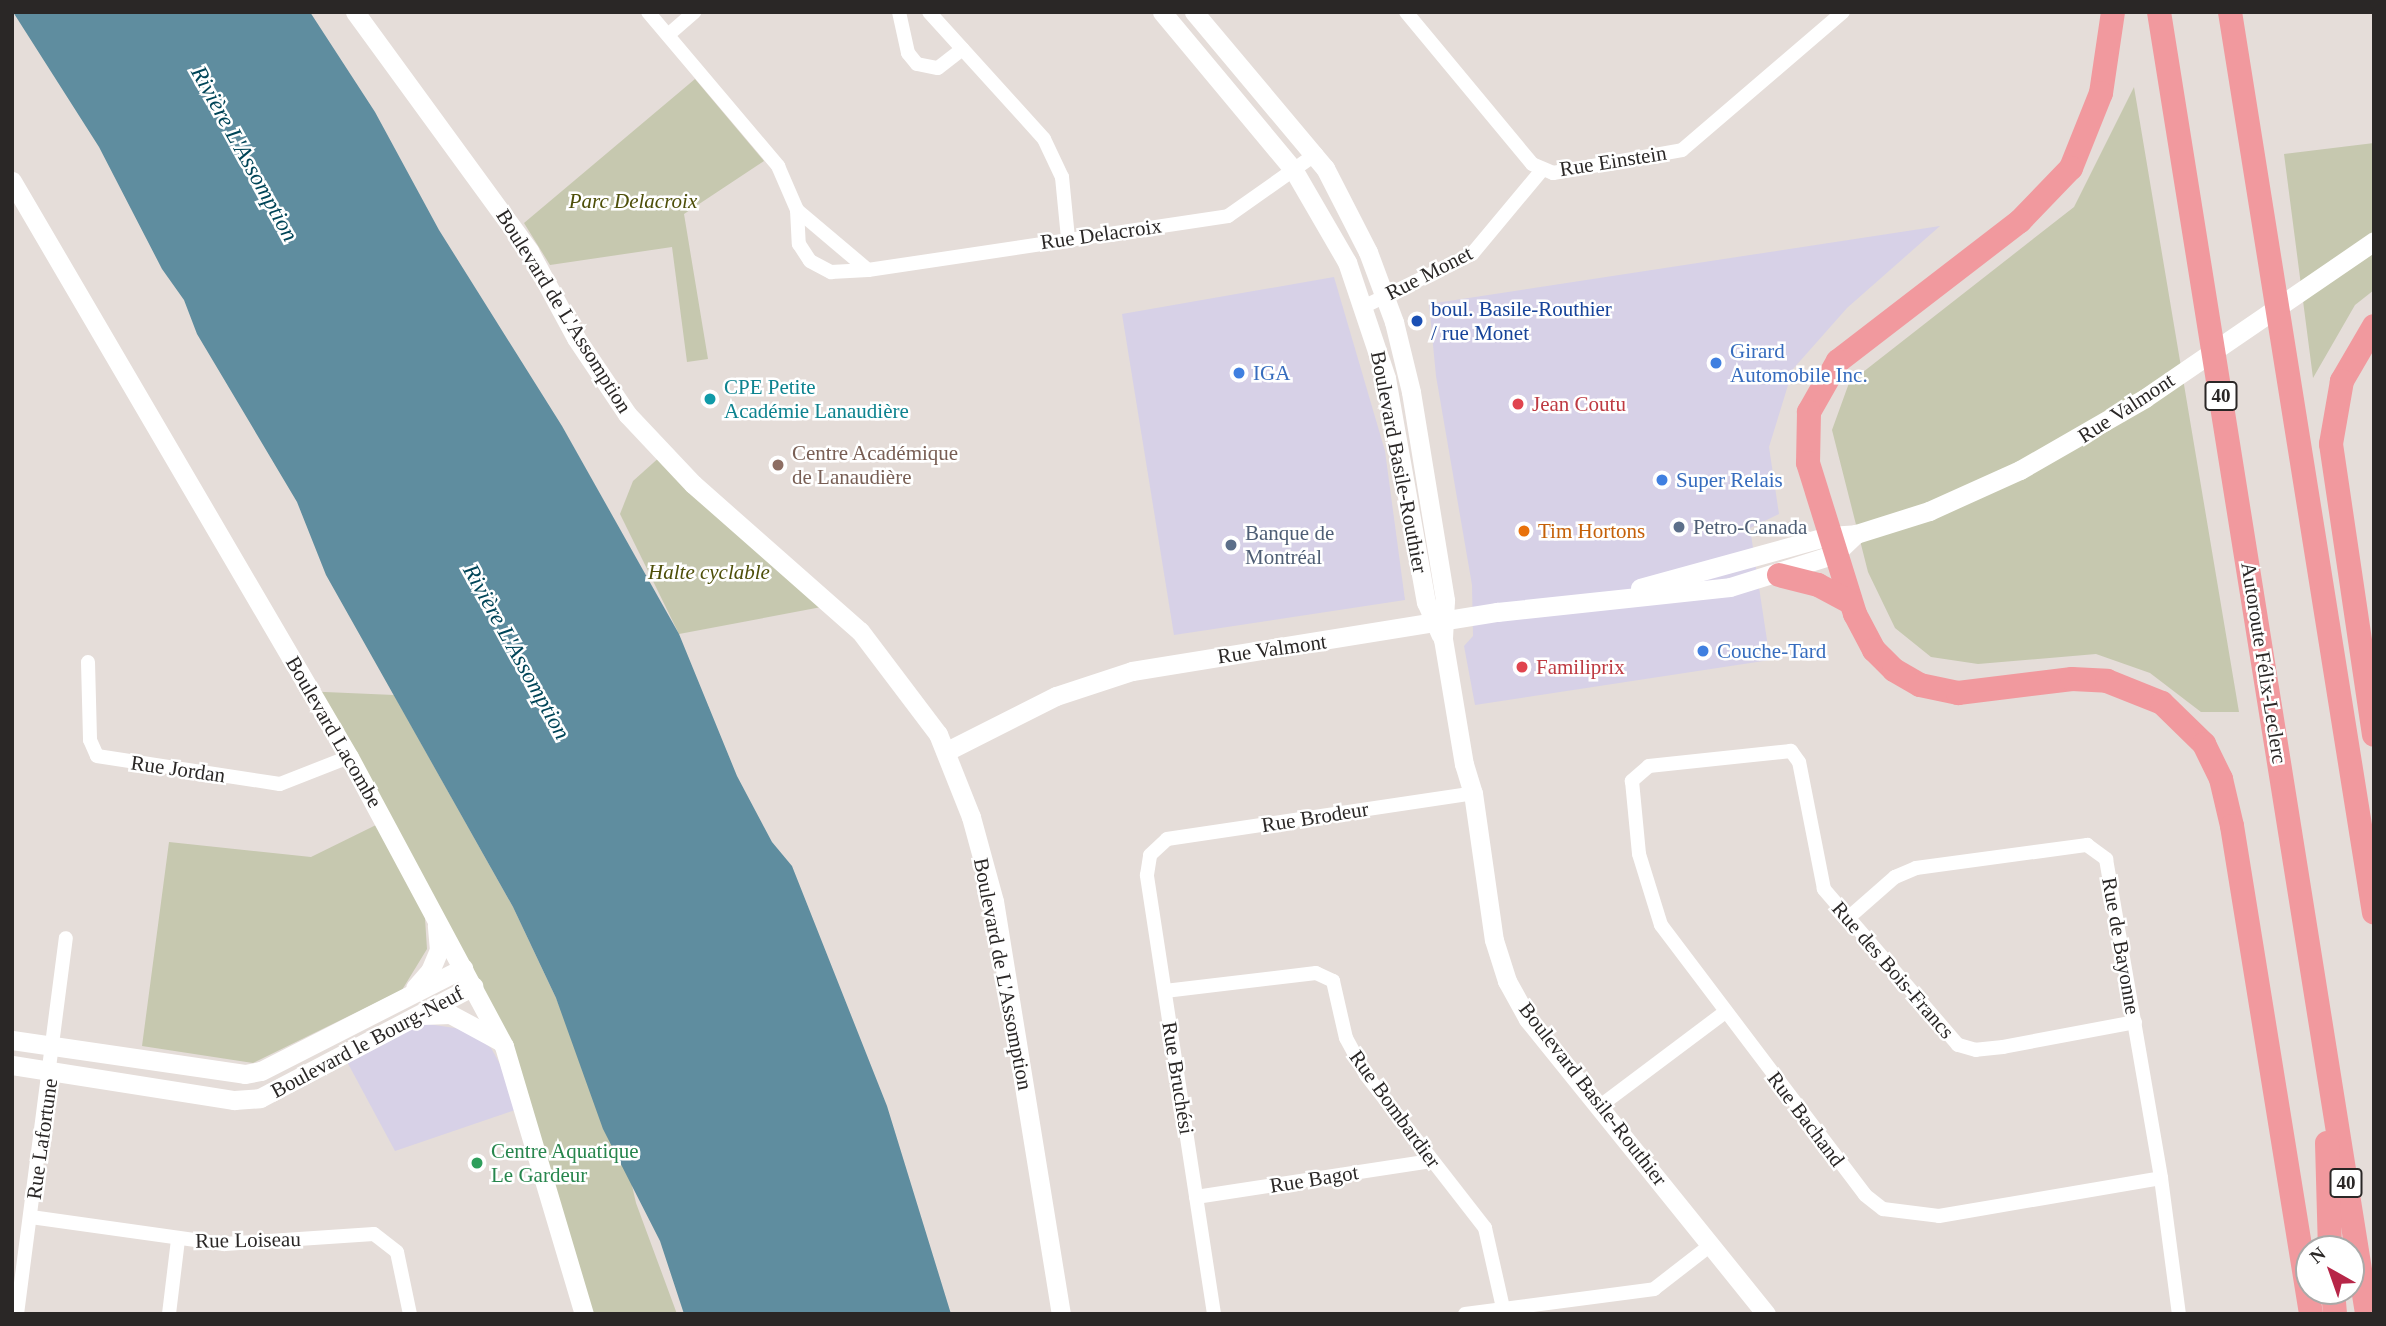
<!DOCTYPE html>
<meta charset="utf-8">
<style>
body{margin:0}
#map{position:relative;width:2386px;height:1326px;overflow:hidden;background:#e5ddd9;font-family:Georgia,serif}
div>[style]{position:absolute}
[style*='--x']{left:calc(var(--x)*1px);top:calc(var(--y)*1px);width:calc(var(--w)*1px);rotate:calc(var(--a)*1deg)}
.commercial>*{inset:0;background:#d7d1e7}
.green>*{inset:0;background:#c6c8af}
.water>*{inset:0;background:#5f8d9f}
.street>*{height:14px;margin:-7px;padding:0 7px;transform-origin:7px;border-radius:7px;background:#fff}
.secondary>*{height:19px;margin:-9.5px;padding:0 9.5px;transform-origin:9.5px;border-radius:9.5px;background:#fff}
.highway>*{height:24px;margin:-12px;padding:0 12px;transform-origin:12px;border-radius:12px;background:#f1999e}
.dots>*{width:19px;height:19px;translate:-50% -50%;box-sizing:border-box;border:4px solid #fff;border-radius:50%}
span{translate:-50% -50%;white-space:nowrap;text-align:center;line-height:1.15;-webkit-text-stroke:5px #fff;paint-order:stroke}
.shield-label span{padding:2px 5px;background:#fff;border:2px solid;border-radius:5px;-webkit-text-stroke-width:0}
.shield-label{font-size:19px;color:#2a2726;font-weight:700}
.street-label{font-size:21px;color:#2a2726}
.park-label{font-size:21px;color:#4e4f09;font-style:italic}
.transit-label{font-size:21px;color:#164399}
.left{translate:0 -50%;text-align:left}
.shop-label{font-size:21px;color:#366cbe}
.culture-label{font-size:21px;color:#0d838f}
.health-label{font-size:21px;color:#be3a42}
.education-label{font-size:21px;color:#785e54}
.service-label{font-size:21px;color:#4e5e75}
.food-label{font-size:21px;color:#c56008}
.leisure-label{font-size:21px;color:#27864d}
.water-label{font-size:23px;color:#004558;font-style:italic}
.frame{position:absolute;inset:0;border:14px solid #2a2726;pointer-events:none}
.north{position:absolute;left:2295px;top:1235px;width:70px;height:70px;box-sizing:border-box;background:#fff;border:2px solid #aaa9a8;border-radius:50%;rotate:320deg;font-size:19px;font-weight:700;line-height:28px;text-align:center;color:#2a2726}
.north::after{content:'';display:block;margin:auto;width:24px;height:32px;background:#b72648;clip-path:polygon(50% 0,100% 100%,50% 72%,0 100%)}
</style>
<div id="map">
<div class="commercial">
<i style="clip-path:polygon(1940px 226px,1847px 308px,1793px 369px,1769px 447px,1779px 514px,1750px 528px,1770px 660px,1475px 705px,1464px 646px,1473px 636px,1472px 585px,1436px 376px,1429px 304px)"></i>
<i style="clip-path:polygon(1334px 277px,1385px 451px,1405px 600px,1174px 635px,1122px 314px)"></i>
<i style="clip-path:polygon(421px 1023px,468px 1030px,491px 1048px,524px 1107px,395px 1151px,345px 1058px)"></i>
</div>
<div class="green">
<i style="clip-path:polygon(695px 79px,764px 161px,684px 214px,708px 359px,687px 362px,672px 247px,550px 265px,524px 223px)"></i>
<i style="clip-path:polygon(2134px 87px,2239px 712px,2201px 712px,2150px 673px,2096px 654px,1978px 664px,1931px 657px,1895px 628px,1868px 572px,1832px 430px,1849px 383px,2074px 207px)"></i>
<i style="clip-path:polygon(2374px 143px,2374px 290px,2355px 305px,2313px 378px,2284px 154px)"></i>
<i style="clip-path:polygon(662px 455px,832px 605px,679px 634px,620px 514px,633px 481px)"></i>
<i style="clip-path:polygon(302px 691px,394px 695px,513px 907px,556px 998px,628px 1168px,636px 1203px,677px 1314px,584px 1314px,524px 1107px,424px 903px,427px 949px,402px 990px,253px 1063px,142px 1046px,169px 842px,311px 857px,376px 825px)"></i>
</div>
<div class="water">
<i style="clip-path:polygon(13px 12px,310px 12px,375px 112px,439px 230px,562px 426px,679px 634px,737px 776px,772px 842px,792px 866px,887px 1106px,951px 1314px,684px 1314px,660px 1241px,603px 1129px,556px 998px,513px 907px,326px 575px,297px 502px,197px 334px,184px 300px,162px 269px,99px 147px)"></i>
</div>
<div class="street">
<i style="--x:648;--y:12;--w:202;--a:49.8"></i>
<i style="--x:778;--y:166;--w:48;--a:66.6"></i>
<i style="--x:797;--y:210;--w:93;--a:40.2"></i>
<i style="--x:868;--y:270;--w:364;--a:-8.5"></i>
<i style="--x:1228;--y:216;--w:108;--a:-35.2"></i>
<i style="--x:899;--y:12;--w:42;--a:77.6"></i>
<i style="--x:908;--y:53;--w:14;--a:51"></i>
<i style="--x:917;--y:64;--w:21;--a:11"></i>
<i style="--x:938;--y:68;--w:31;--a:-38"></i>
<i style="--x:929;--y:12;--w:171;--a:47.8"></i>
<i style="--x:1044;--y:139;--w:42;--a:64.7"></i>
<i style="--x:1062;--y:177;--w:61;--a:84.4"></i>
<i style="--x:1406;--y:12;--w:197;--a:50.3"></i>
<i style="--x:1532;--y:164;--w:23;--a:23"></i>
<i style="--x:1553;--y:173;--w:131;--a:-10.1"></i>
<i style="--x:1682;--y:150;--w:212;--a:-40.6"></i>
<i style="--x:668;--y:35;--w:35;--a:-41"></i>
<i style="--x:797;--y:210;--w:34;--a:87"></i>
<i style="--x:799;--y:244;--w:20;--a:57"></i>
<i style="--x:810;--y:261;--w:24;--a:28"></i>
<i style="--x:831;--y:272;--w:37;--a:-3"></i>
<i style="--x:1365;--y:306;--w:119;--a:-25.9"></i>
<i style="--x:1472;--y:254;--w:109;--a:-50.2"></i>
<i style="--x:88;--y:662;--w:78;--a:88.5"></i>
<i style="--x:90;--y:740;--w:17;--a:66"></i>
<i style="--x:97;--y:756;--w:185;--a:8.7"></i>
<i style="--x:280;--y:784;--w:74;--a:-21.4"></i>
<i style="--x:1847;--y:919;--w:64;--a:-41.2"></i>
<i style="--x:1895;--y:877;--w:23;--a:-23"></i>
<i style="--x:1916;--y:868;--w:173;--a:-7.7"></i>
<i style="--x:2087;--y:845;--w:24;--a:36"></i>
<i style="--x:2106;--y:859;--w:324;--a:80.2"></i>
<i style="--x:2161;--y:1178;--w:137;--a:82.5"></i>
<i style="--x:1165;--y:991;--w:152;--a:-6.8"></i>
<i style="--x:1316;--y:973;--w:19;--a:25"></i>
<i style="--x:1333;--y:981;--w:58;--a:77.2"></i>
<i style="--x:1346;--y:1038;--w:42;--a:61.6"></i>
<i style="--x:1366;--y:1075;--w:194;--a:52.1"></i>
<i style="--x:1485;--y:1228;--w:82;--a:77.3"></i>
<i style="--x:2135;--y:1022;--w:134;--a:169.3"></i>
<i style="--x:2003;--y:1047;--w:27;--a:174"></i>
<i style="--x:1976;--y:1050;--w:19;--a:-164"></i>
<i style="--x:1958;--y:1045;--w:206;--a:-130.7"></i>
<i style="--x:1824;--y:889;--w:129;--a:-101.1"></i>
<i style="--x:1799;--y:762;--w:14;--a:-126"></i>
<i style="--x:1791;--y:751;--w:143;--a:174"></i>
<i style="--x:1649;--y:766;--w:23;--a:139"></i>
<i style="--x:1632;--y:781;--w:73;--a:84.5"></i>
<i style="--x:1639;--y:854;--w:74;--a:72.8"></i>
<i style="--x:1661;--y:925;--w:338;--a:52.9"></i>
<i style="--x:1865;--y:1195;--w:23;--a:38"></i>
<i style="--x:1883;--y:1209;--w:56;--a:7.1"></i>
<i style="--x:1939;--y:1216;--w:225;--a:-9.7"></i>
<i style="--x:1600;--y:1106;--w:156;--a:-36.9"></i>
<i style="--x:1196;--y:1197;--w:238;--a:-8.7"></i>
<i style="--x:31;--y:1217;--w:195;--a:8"></i>
<i style="--x:224;--y:1244;--w:150;--a:-3.8"></i>
<i style="--x:374;--y:1234;--w:29;--a:38"></i>
<i style="--x:397;--y:1252;--w:63;--a:78.2"></i>
<i style="--x:17;--y:1314;--w:379;--a:-82.6"></i>
<i style="--x:169;--y:1314;--w:75;--a:-83.1"></i>
<i style="--x:1214;--y:1314;--w:444;--a:-98.7"></i>
<i style="--x:1147;--y:875;--w:20;--a:-81"></i>
<i style="--x:1150;--y:855;--w:23;--a:-43"></i>
<i style="--x:1167;--y:839;--w:309;--a:-8.5"></i>
<i style="--x:1465;--y:1314;--w:191;--a:-7.5"></i>
<i style="--x:1654;--y:1289;--w:73;--a:-37.8"></i>
</div>
<div class="secondary">
<i style="--x:355;--y:12;--w:296;--a:53.9"></i>
<i style="--x:529;--y:251;--w:99;--a:61.6"></i>
<i style="--x:576;--y:338;--w:92;--a:56.1"></i>
<i style="--x:627;--y:414;--w:96;--a:46.7"></i>
<i style="--x:693;--y:484;--w:222;--a:41.4"></i>
<i style="--x:860;--y:631;--w:129;--a:52.9"></i>
<i style="--x:938;--y:734;--w:89;--a:68.3"></i>
<i style="--x:971;--y:817;--w:87;--a:74.7"></i>
<i style="--x:994;--y:901;--w:418;--a:80.8"></i>
<i style="--x:1162;--y:12;--w:204;--a:50.2"></i>
<i style="--x:1293;--y:169;--w:108;--a:59.9"></i>
<i style="--x:1347;--y:262;--w:122;--a:71.4"></i>
<i style="--x:1386;--y:378;--w:228;--a:79.9"></i>
<i style="--x:1426;--y:602;--w:36;--a:66"></i>
<i style="--x:1194;--y:12;--w:204;--a:50"></i>
<i style="--x:1325;--y:168;--w:94;--a:62.9"></i>
<i style="--x:1368;--y:252;--w:75;--a:69.6"></i>
<i style="--x:1394;--y:322;--w:72;--a:76.3"></i>
<i style="--x:1411;--y:392;--w:211;--a:80.7"></i>
<i style="--x:1445;--y:600;--w:39;--a:93"></i>
<i style="--x:1443;--y:639;--w:127;--a:80.5"></i>
<i style="--x:1464;--y:764;--w:30;--a:73"></i>
<i style="--x:1473;--y:793;--w:148;--a:81.9"></i>
<i style="--x:1494;--y:940;--w:43;--a:72.4"></i>
<i style="--x:1507;--y:981;--w:43;--a:61.1"></i>
<i style="--x:1528;--y:1019;--w:379;--a:51.1"></i>
<i style="--x:12;--y:181;--w:667;--a:59.67"></i>
<i style="--x:349;--y:757;--w:328;--a:61.8"></i>
<i style="--x:504;--y:1046;--w:280;--a:73.4"></i>
<i style="--x:1640;--y:588;--w:196;--a:-15.4"></i>
<i style="--x:1829;--y:536;--w:27;--a:-4"></i>
<i style="--x:1856;--y:534;--w:77;--a:-17.5"></i>
<i style="--x:1929;--y:511;--w:100;--a:-24.3"></i>
<i style="--x:2020;--y:470;--w:144;--a:-29.9"></i>
<i style="--x:2145;--y:398;--w:278;--a:-34.4"></i>
<i style="--x:947;--y:751;--w:122;--a:-26.8"></i>
<i style="--x:1056;--y:696;--w:80;--a:-18.2"></i>
<i style="--x:1132;--y:671;--w:370;--a:-9.2"></i>
<i style="--x:1497;--y:612;--w:234;--a:-6.1"></i>
<i style="--x:1730;--y:587;--w:110;--a:-17.4"></i>
<i style="--x:1835;--y:554;--w:29;--a:-44"></i>
<i style="--x:415;--y:988;--w:23;--a:-49"></i>
<i style="--x:430;--y:971;--w:23;--a:-67"></i>
<i style="--x:439;--y:950;--w:25;--a:-95"></i>
<i style="--x:422;--y:1015;--w:28;--a:-2"></i>
<i style="--x:450;--y:1014;--w:57;--a:28.4"></i>
<i style="--x:12;--y:1040;--w:235;--a:8.3"></i>
<i style="--x:245;--y:1074;--w:16;--a:-11"></i>
<i style="--x:261;--y:1071;--w:227;--a:-27"></i>
<i style="--x:12;--y:1065;--w:225;--a:9"></i>
<i style="--x:234;--y:1100;--w:26;--a:-4"></i>
<i style="--x:260;--y:1098;--w:241;--a:-27.7"></i>
</div>
<div class="highway">
<i style="--x:2113;--y:12;--w:82;--a:98.4"></i>
<i style="--x:2101;--y:93;--w:81;--a:111.8"></i>
<i style="--x:2071;--y:168;--w:74;--a:133.9"></i>
<i style="--x:2020;--y:221;--w:230;--a:142.4"></i>
<i style="--x:1838;--y:361;--w:59;--a:119.6"></i>
<i style="--x:1809;--y:412;--w:51;--a:91.1"></i>
<i style="--x:1808;--y:463;--w:158;--a:72.7"></i>
<i style="--x:1855;--y:614;--w:41;--a:62.2"></i>
<i style="--x:1874;--y:650;--w:28;--a:45"></i>
<i style="--x:1894;--y:670;--w:30;--a:30"></i>
<i style="--x:1920;--y:685;--w:39;--a:12"></i>
<i style="--x:1958;--y:693;--w:115;--a:-7"></i>
<i style="--x:2072;--y:679;--w:35;--a:3"></i>
<i style="--x:2107;--y:681;--w:59;--a:21.8"></i>
<i style="--x:2162;--y:703;--w:59;--a:44.3"></i>
<i style="--x:2204;--y:744;--w:39;--a:64"></i>
<i style="--x:2221;--y:779;--w:48;--a:76.8"></i>
<i style="--x:2232;--y:826;--w:494;--a:80.8"></i>
<i style="--x:2159;--y:12;--w:1319;--a:80.92"></i>
<i style="--x:2230;--y:12;--w:912;--a:80.92"></i>
<i style="--x:2374;--y:326;--w:64;--a:120.2"></i>
<i style="--x:2342;--y:381;--w:64;--a:99.9"></i>
<i style="--x:2331;--y:444;--w:294;--a:81.6"></i>
<i style="--x:1779;--y:575;--w:40;--a:14.4"></i>
<i style="--x:1818;--y:585;--w:36;--a:28"></i>
<i style="--x:2327;--y:1143;--w:106;--a:88.4"></i>
<i style="--x:2333;--y:1291;--w:23;--a:85"></i>
</div>
<div class="dots">
<i style="left:1417px;top:321px;background:#1a4fb4"></i>
<i style="left:1716px;top:363px;background:#3f7fe0"></i>
<i style="left:1239px;top:373px;background:#3f7fe0"></i>
<i style="left:710px;top:399px;background:#0f9aa8"></i>
<i style="left:1518px;top:404px;background:#e0444e"></i>
<i style="left:778px;top:465px;background:#8d6e63"></i>
<i style="left:1662px;top:480px;background:#3f7fe0"></i>
<i style="left:1679px;top:527px;background:#5c6f8a"></i>
<i style="left:1524px;top:531px;background:#e8710a"></i>
<i style="left:1231px;top:545px;background:#5c6f8a"></i>
<i style="left:1703px;top:651px;background:#3f7fe0"></i>
<i style="left:1522px;top:667px;background:#e0444e"></i>
<i style="left:477px;top:1163px;background:#2e9e5b"></i>
</div>
<div class="shield-label">
<span style="left:2221px;top:396px">40</span>
<span style="left:2346px;top:1183px">40</span>
</div>
<div class="street-label">
<span style="left:1613px;top:161px;rotate:-9deg">Rue Einstein</span>
<span style="left:1101px;top:234px;rotate:-8deg">Rue Delacroix</span>
<span style="left:1429px;top:273px;rotate:-27deg">Rue Monet</span>
<span style="left:564px;top:311px;rotate:58deg">Boulevard de L'Assomption</span>
<span style="left:2126px;top:408px;rotate:-33deg">Rue Valmont</span>
<span style="left:1399px;top:462px;rotate:79deg">Boulevard Basile-Routhier</span>
<span style="left:1272px;top:649px;rotate:-8deg">Rue Valmont</span>
<span style="left:2264px;top:663px;rotate:81deg">Autoroute Félix-Leclerc</span>
<span style="left:334px;top:732px;rotate:60deg">Boulevard Lacombe</span>
<span style="left:178px;top:769px;rotate:8deg">Rue Jordan</span>
<span style="left:1315px;top:817px;rotate:-9deg">Rue Brodeur</span>
<span style="left:2121px;top:946px;rotate:80deg">Rue de Bayonne</span>
<span style="left:1893px;top:970px;rotate:49deg">Rue des Bois-Francs</span>
<span style="left:1003px;top:974px;rotate:79deg">Boulevard de L'Assomption</span>
<span style="left:367px;top:1042px;rotate:-28deg">Boulevard le Bourg-Neuf</span>
<span style="left:1178px;top:1078px;rotate:81deg">Rue Bruchési</span>
<span style="left:1593px;top:1094px;rotate:52deg">Boulevard Basile-Routhier</span>
<span style="left:1395px;top:1109px;rotate:54deg">Rue Bombardier</span>
<span style="left:1806px;top:1119px;rotate:53deg">Rue Bachand</span>
<span style="left:42px;top:1139px;rotate:-82deg">Rue Lafortune</span>
<span style="left:1314px;top:1179px;rotate:-9deg">Rue Bagot</span>
<span style="left:248px;top:1240px;rotate:-1deg">Rue Loiseau</span>
</div>
<div class="park-label">
<span style="left:633px;top:201px">Parc Delacroix</span>
<span style="left:709px;top:572px">Halte cyclable</span>
</div>
<div class="transit-label">
<span class="left" style="left:1431px;top:321px">boul. Basile-Routhier<br>/ rue Monet</span>
</div>
<div class="shop-label">
<span class="left" style="left:1730px;top:363px">Girard<br>Automobile Inc.</span>
<span class="left" style="left:1253px;top:373px">IGA</span>
<span class="left" style="left:1676px;top:480px">Super Relais</span>
<span class="left" style="left:1717px;top:651px">Couche-Tard</span>
</div>
<div class="culture-label">
<span class="left" style="left:724px;top:399px">CPE Petite<br>Académie Lanaudière</span>
</div>
<div class="health-label">
<span class="left" style="left:1532px;top:404px">Jean Coutu</span>
<span class="left" style="left:1536px;top:667px">Familiprix</span>
</div>
<div class="education-label">
<span class="left" style="left:792px;top:465px">Centre Académique<br>de Lanaudière</span>
</div>
<div class="service-label">
<span class="left" style="left:1693px;top:527px">Petro-Canada</span>
<span class="left" style="left:1245px;top:545px">Banque de<br>Montréal</span>
</div>
<div class="food-label">
<span class="left" style="left:1538px;top:531px">Tim Hortons</span>
</div>
<div class="leisure-label">
<span class="left" style="left:491px;top:1163px">Centre Aquatique<br>Le Gardeur</span>
</div>
<div class="water-label">
<span style="left:244px;top:154px;rotate:61deg">Rivière L'Assomption</span>
<span style="left:516px;top:652px;rotate:61deg">Rivière L'Assomption</span>
</div>
<div class="frame"></div>
<div class="north">N</div>
</div>
